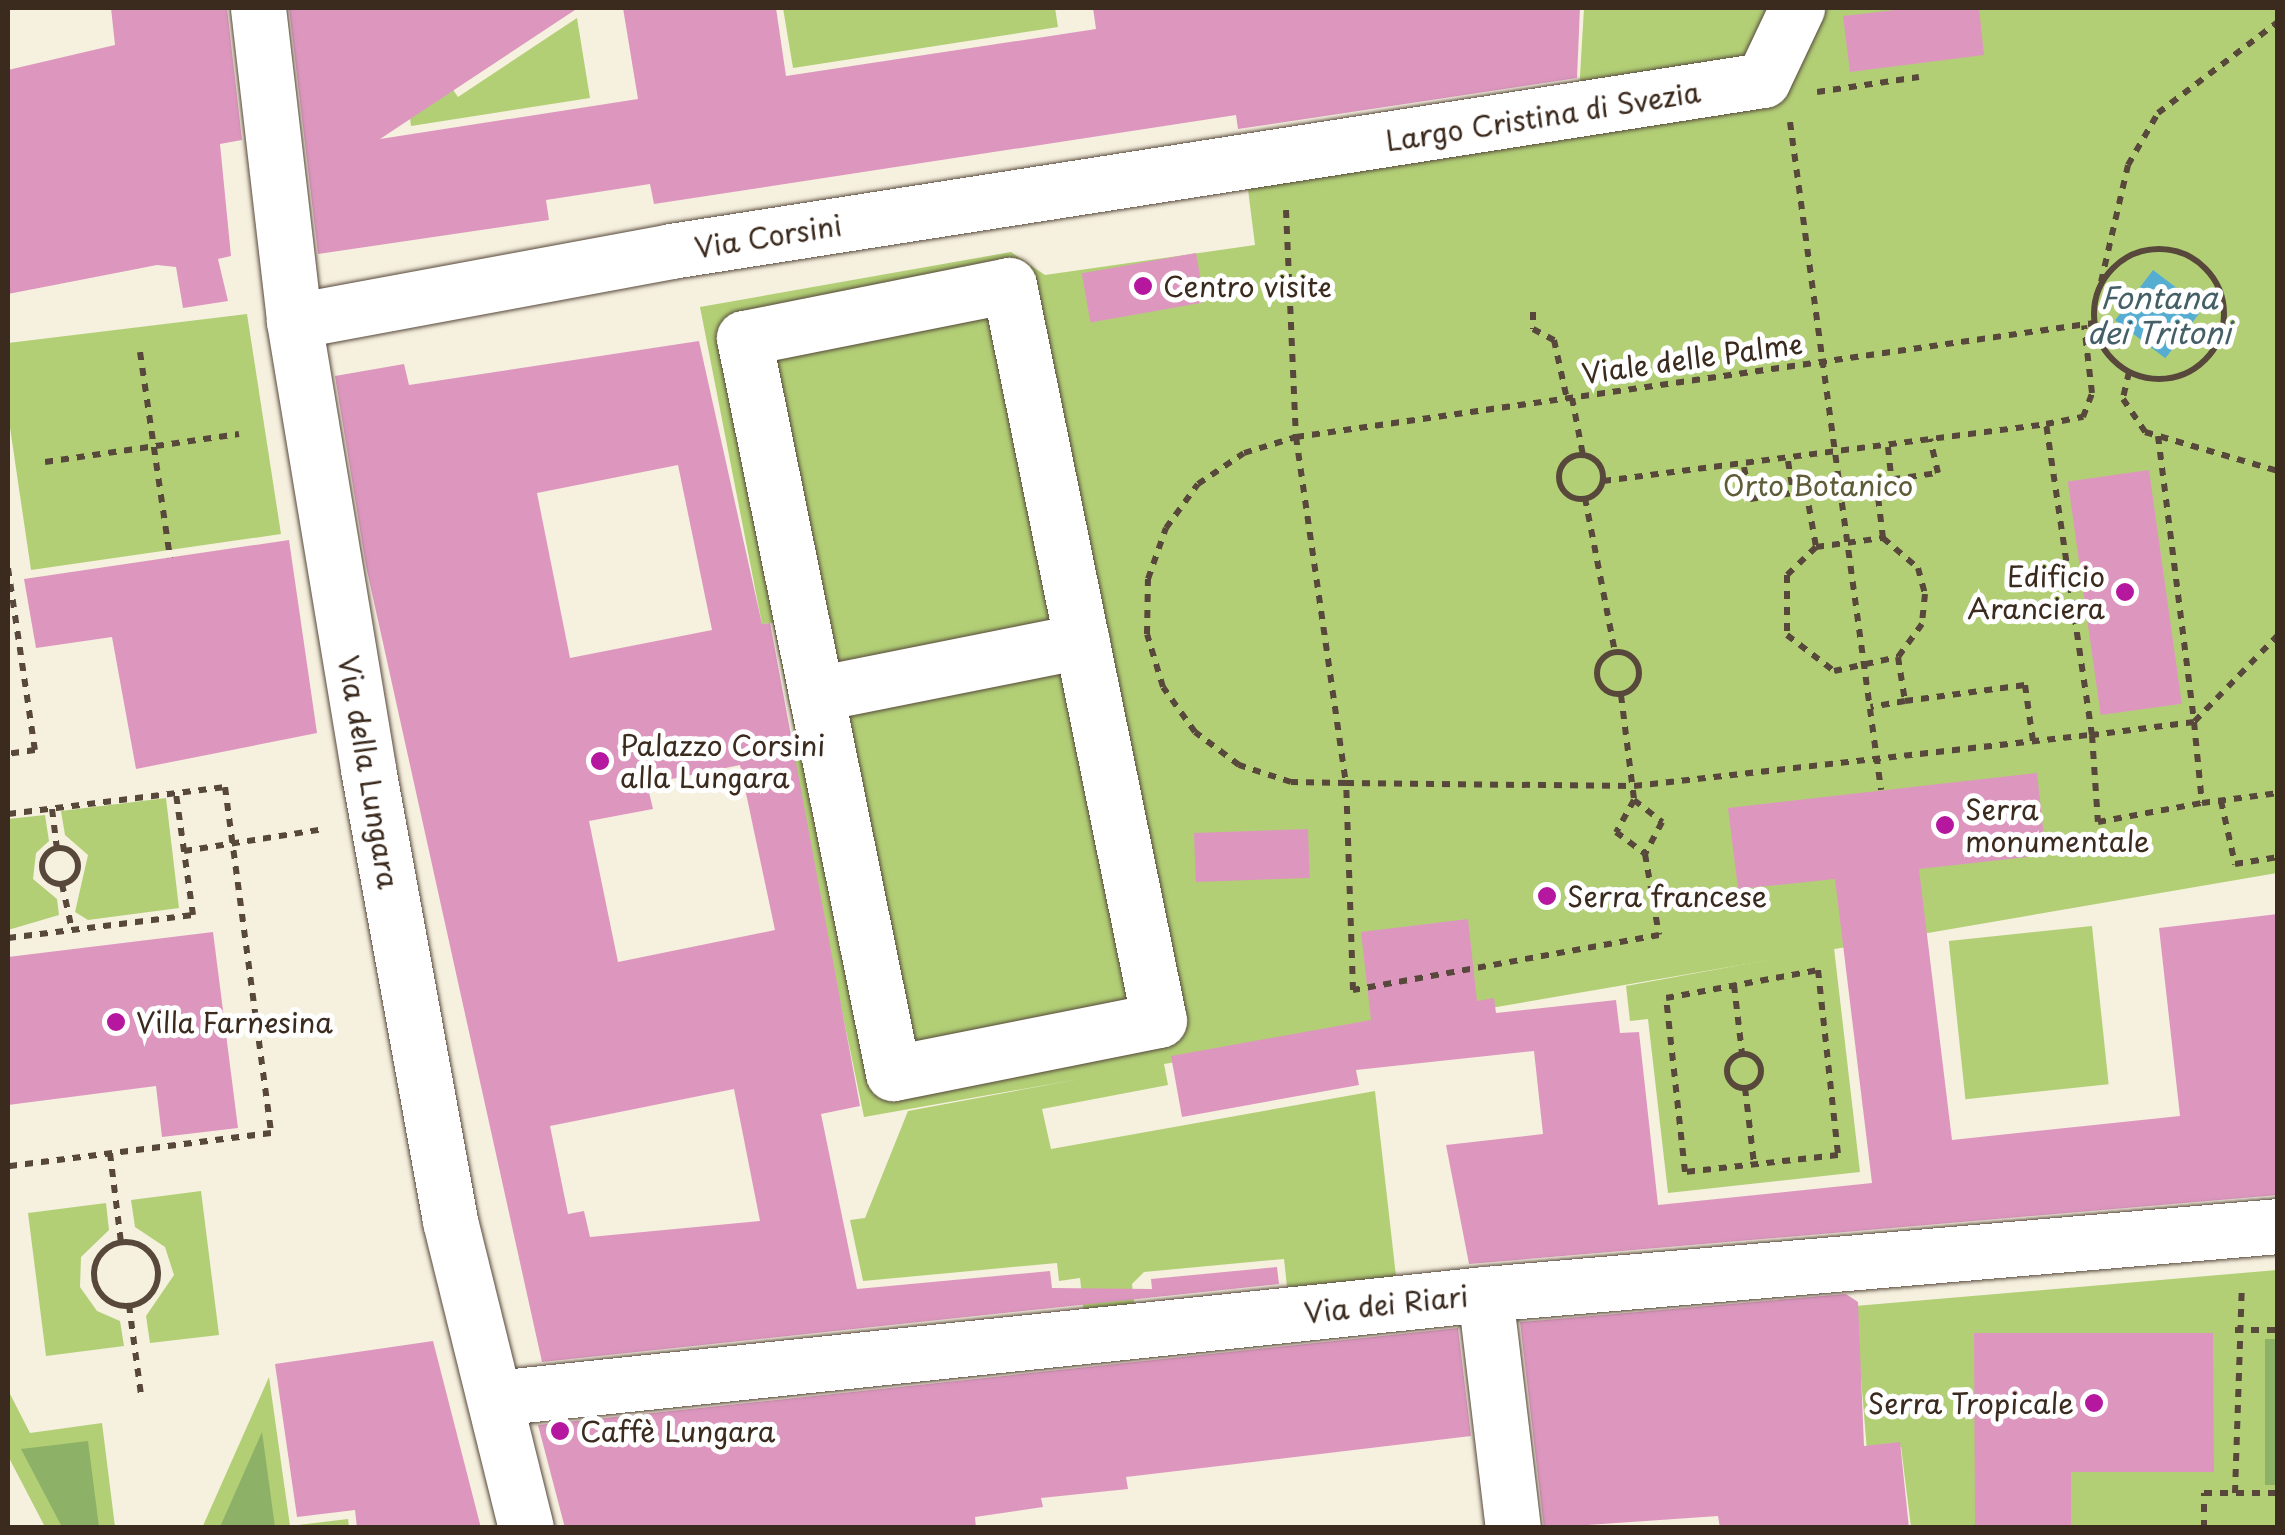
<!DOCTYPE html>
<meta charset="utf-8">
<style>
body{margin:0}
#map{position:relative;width:2285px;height:1535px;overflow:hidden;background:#f6f0df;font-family:"Playpen Sans",sans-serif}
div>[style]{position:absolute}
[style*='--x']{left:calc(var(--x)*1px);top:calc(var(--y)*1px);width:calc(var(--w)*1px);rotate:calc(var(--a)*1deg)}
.green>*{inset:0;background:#b2cf76;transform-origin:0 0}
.forest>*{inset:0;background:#8db267;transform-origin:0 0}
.water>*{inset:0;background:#55aed2;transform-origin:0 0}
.building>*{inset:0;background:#dd97bf;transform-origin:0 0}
.path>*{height:6px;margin-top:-3px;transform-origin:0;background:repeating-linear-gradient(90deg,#57483b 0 8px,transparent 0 16px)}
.path>.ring{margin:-3px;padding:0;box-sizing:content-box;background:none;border:6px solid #57483b;border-radius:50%}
.roads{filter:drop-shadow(0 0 2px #57483b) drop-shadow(0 0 2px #57483b)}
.minor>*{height:55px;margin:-27.5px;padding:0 27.5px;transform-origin:27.5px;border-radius:27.5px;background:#fff}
.dots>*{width:28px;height:28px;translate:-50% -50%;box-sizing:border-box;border:5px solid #fff;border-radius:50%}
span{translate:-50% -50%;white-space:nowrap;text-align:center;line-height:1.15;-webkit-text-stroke:10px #fff;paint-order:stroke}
.street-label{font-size:28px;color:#3b2a1e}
.poi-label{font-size:28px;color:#3b2a1e}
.left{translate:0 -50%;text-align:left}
.right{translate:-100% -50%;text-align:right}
.park-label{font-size:28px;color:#5f5c38}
.water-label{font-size:30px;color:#455f66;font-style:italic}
.frame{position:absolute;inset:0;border:10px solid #3b2a1e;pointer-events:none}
</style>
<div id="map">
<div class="green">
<i style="clip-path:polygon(397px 8px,458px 97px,577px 18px,590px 98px,411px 126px)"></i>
<i style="clip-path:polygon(783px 8px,1055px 8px,1058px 27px,793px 68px)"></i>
<i style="clip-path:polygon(1584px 8px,2277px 8px,2277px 873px,1164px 1064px,1168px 1085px,1042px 1109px,1051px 1149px,1375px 1091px,1397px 1285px,1288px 1296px,1284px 1259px,1144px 1272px,1132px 1284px,1135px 1310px,1084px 1315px,1080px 1278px,1059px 1281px,1057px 1263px,863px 1281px,850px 1220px,865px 1218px,908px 1111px,1085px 1078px,864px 1117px,789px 756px,799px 753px,773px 623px,762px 624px,700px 307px,1011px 252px,1045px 275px,1255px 245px,1242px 142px,1579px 93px)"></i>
<i style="clip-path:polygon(247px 314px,281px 534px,31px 570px,8px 414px,8px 343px)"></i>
<i style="clip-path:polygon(166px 798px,179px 908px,88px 920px,75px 912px,88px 855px,65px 835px,61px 811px)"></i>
<i style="clip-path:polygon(45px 815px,49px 841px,36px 853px,33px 879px,57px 899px,59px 915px,8px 930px,8px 819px)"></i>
<i style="left:2092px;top:926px;width:159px;height:144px;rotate:84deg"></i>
<i style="clip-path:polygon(1834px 948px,1860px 1172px,1668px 1193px,1648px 1019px,1630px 1021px,1626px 986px)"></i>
<i style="clip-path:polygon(201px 1191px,219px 1335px,150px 1343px,146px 1316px,174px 1275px,165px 1247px,135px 1227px,131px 1200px)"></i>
<i style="clip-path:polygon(106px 1203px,109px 1230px,81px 1257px,80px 1287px,97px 1311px,120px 1321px,124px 1346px,46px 1356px,28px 1213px)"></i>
<i style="clip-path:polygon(2277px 1270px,2277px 1527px,1911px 1527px,1901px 1447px,1867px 1451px,1855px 1306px)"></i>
<i style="clip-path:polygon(269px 1377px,290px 1526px,348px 1519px,349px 1527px,202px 1528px)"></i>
<i style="clip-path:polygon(8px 1390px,30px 1433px,102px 1423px,115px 1527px,45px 1527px,8px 1456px)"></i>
</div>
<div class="forest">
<i style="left:2265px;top:1339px;width:12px;height:146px"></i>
<i style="clip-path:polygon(262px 1432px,275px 1527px,220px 1527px)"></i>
<i style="clip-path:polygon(88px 1441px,99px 1527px,62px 1527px,21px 1449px)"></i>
</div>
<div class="water">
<i style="left:2153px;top:270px;width:63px;height:63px;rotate:37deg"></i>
</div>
<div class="building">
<i style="clip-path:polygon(111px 8px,227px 8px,242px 140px,220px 144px,231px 256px,218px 259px,228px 301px,183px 308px,176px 267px,157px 265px,8px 294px,8px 70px,115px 45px)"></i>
<i style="clip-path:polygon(289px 8px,578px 8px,380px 139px,638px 99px,623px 8px,776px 8px,786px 76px,1096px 29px,1093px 8px,1580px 8px,1577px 78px,1238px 129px,1236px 115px,654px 204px,650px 184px,546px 200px,549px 220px,318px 254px)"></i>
<i style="clip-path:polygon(1912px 8px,1979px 8px,1984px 55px,1850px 72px,1843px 16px)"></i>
<i style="left:1196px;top:253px;width:50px;height:116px;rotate:80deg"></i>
<i style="clip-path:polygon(evenodd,699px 341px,762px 624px,770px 623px,860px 1106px,821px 1114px,857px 1289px,1050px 1271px,1052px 1288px,1152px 1289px,1151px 1279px,1277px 1267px,1279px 1284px,542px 1362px,366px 566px,335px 376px,404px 364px,409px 385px,699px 341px,678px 465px,712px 630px,570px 658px,537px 493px,678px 465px,699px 341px,740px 765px,775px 930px,618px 962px,589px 821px,653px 809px,647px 784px,740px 765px,699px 341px,734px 1089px,760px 1221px,590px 1237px,584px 1211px,568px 1214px,550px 1126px,734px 1089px)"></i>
<i style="left:2149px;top:470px;width:236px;height:82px;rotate:82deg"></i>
<i style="clip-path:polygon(289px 540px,317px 733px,136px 769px,112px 637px,36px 648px,24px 579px)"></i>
<i style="clip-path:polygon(2037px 773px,2046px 855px,1919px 869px,1952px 1140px,2180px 1116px,2159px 928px,2278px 914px,2278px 1195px,1469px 1264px,1446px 1145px,1543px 1134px,1534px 1051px,1356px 1070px,1359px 1085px,1182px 1117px,1171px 1056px,1371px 1020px,1361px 932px,1468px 919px,1477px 1001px,1494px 998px,1496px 1013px,1616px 1000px,1620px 1033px,1639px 1032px,1658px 1205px,1872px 1183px,1835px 879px,1738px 889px,1728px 808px)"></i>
<i style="left:1308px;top:829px;width:49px;height:114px;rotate:88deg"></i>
<i style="clip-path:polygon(213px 932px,238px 1128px,162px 1137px,156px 1086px,8px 1105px,8px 957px)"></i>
<i style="clip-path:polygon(1846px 1294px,1858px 1302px,1864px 1446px,1900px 1442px,1909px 1528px,1720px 1528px,1718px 1516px,1544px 1528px,1520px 1322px)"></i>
<i style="clip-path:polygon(1458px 1328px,1471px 1436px,1126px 1477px,1128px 1489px,1041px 1498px,1043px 1507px,975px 1517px,976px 1528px,565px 1528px,538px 1425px)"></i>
<i style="clip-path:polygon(1974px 1333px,2213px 1333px,2214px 1472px,2071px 1472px,2071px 1528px,1975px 1528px)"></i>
<i style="clip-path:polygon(433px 1341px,481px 1528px,357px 1528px,355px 1510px,297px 1517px,275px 1364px)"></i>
</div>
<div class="path">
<i style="--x:1817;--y:92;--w:103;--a:-8.4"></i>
<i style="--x:1790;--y:122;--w:674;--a:82.24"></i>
<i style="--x:1286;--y:210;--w:227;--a:87.5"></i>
<i style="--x:1296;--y:437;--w:350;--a:81.8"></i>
<i style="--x:1346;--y:783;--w:288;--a:0.6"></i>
<i style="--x:1634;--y:786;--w:461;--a:-6.4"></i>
<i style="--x:2092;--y:735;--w:314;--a:-98.4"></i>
<i style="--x:2046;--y:424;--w:38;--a:-11"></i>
<i style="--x:2083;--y:417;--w:26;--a:-69"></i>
<i style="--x:2092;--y:393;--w:68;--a:-96.7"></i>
<i class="ring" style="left:2094px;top:249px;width:124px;height:124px"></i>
<i style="--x:2101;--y:282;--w:120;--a:-77"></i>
<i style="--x:2128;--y:165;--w:60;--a:-60"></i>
<i style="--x:2158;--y:113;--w:151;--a:-37.2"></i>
<i style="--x:1533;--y:312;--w:17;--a:90"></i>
<i style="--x:1533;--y:329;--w:24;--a:28"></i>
<i style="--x:1554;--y:340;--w:60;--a:77.6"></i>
<i style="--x:140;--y:352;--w:208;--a:81.7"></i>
<i style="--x:2129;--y:372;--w:28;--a:103"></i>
<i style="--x:2123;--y:399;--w:40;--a:56"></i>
<i style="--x:2145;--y:432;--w:139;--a:16.3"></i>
<i style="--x:1572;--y:398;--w:58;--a:79.1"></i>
<i style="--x:2158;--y:436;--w:288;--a:82.8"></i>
<i style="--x:2194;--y:722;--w:103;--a:172.7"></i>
<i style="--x:2092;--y:735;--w:87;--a:86.1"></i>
<i style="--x:2098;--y:822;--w:106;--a:-10.4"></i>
<i style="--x:1888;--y:447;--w:31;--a:84"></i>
<i class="ring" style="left:1559px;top:455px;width:38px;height:38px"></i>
<i style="--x:1788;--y:461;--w:32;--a:81"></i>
<i style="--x:45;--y:462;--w:196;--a:-8.2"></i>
<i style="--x:1744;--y:467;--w:33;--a:79"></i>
<i style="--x:1750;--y:499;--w:190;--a:-7.9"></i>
<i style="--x:1938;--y:473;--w:35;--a:-103"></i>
<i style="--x:1603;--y:481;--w:447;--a:-7.3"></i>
<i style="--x:1806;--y:490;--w:58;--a:80"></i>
<i style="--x:1816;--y:547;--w:68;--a:-7.7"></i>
<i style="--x:1883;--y:538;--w:58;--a:-96.9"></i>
<i style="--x:1585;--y:498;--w:157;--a:79"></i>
<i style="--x:1883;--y:538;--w:46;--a:40.6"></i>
<i style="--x:1918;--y:568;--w:27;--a:75"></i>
<i style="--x:1925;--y:594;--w:30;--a:96"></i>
<i style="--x:1922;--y:624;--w:41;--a:126"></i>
<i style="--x:1816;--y:547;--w:40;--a:136"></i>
<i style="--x:1787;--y:575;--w:60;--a:90"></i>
<i style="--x:1787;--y:635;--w:59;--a:37.5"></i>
<i style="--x:1834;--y:671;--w:66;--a:-12.3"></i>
<i style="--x:1898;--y:657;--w:45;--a:81"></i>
<i style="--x:1905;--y:701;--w:35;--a:170"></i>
<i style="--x:8;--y:568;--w:184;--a:81.6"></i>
<i style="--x:35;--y:750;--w:27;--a:172"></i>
<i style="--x:2278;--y:635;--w:121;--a:134"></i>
<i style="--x:2194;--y:722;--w:81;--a:84.4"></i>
<i style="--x:2202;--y:803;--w:77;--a:-7.5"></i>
<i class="ring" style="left:1597px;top:652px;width:36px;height:36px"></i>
<i style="--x:1621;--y:695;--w:106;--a:82.9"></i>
<i style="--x:1634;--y:800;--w:36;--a:38"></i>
<i style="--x:1662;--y:822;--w:36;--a:118"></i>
<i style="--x:1645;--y:854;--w:82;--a:80.2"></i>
<i style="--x:1659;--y:935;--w:311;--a:169.8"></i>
<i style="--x:1353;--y:990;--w:207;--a:-91.9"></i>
<i style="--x:1346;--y:783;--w:55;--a:-179"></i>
<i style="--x:1291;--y:782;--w:55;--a:-161.9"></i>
<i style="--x:1239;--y:765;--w:55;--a:-143.1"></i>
<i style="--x:1195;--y:732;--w:55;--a:-125.4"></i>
<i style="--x:1163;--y:687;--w:55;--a:-106.8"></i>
<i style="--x:1147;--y:634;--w:55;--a:-89"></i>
<i style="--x:1148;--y:579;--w:54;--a:-70.6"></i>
<i style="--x:1166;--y:528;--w:54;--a:-54"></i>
<i style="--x:1198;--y:484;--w:55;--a:-34"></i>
<i style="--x:1244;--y:453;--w:54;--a:-17.1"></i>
<i style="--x:1296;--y:437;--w:806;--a:-8.13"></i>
<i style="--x:1905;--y:701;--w:121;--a:-7.6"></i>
<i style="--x:2025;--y:685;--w:57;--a:81.9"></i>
<i style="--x:1634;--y:800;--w:37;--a:119"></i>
<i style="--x:1616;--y:832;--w:36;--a:37"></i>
<i style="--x:2221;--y:801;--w:65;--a:77.5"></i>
<i style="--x:2235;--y:864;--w:44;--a:-9.2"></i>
<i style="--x:52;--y:809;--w:40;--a:82.9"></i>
<i style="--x:8;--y:814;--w:219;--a:-7.1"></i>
<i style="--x:225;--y:787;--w:349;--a:82.4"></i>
<i style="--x:271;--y:1133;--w:265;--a:172.8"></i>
<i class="ring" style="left:42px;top:848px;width:30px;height:30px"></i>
<i style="--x:184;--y:851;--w:143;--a:-8.9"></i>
<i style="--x:62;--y:884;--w:47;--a:77.7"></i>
<i style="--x:8;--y:938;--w:186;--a:-7.1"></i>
<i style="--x:193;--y:915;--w:122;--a:-98"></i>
<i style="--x:1818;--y:970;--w:186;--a:83.8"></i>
<i style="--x:1838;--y:1155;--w:154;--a:173.7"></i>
<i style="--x:1685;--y:1172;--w:175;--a:-96.2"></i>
<i style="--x:1666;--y:998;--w:155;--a:-10.4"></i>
<i style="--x:1734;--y:985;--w:68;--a:83.3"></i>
<i class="ring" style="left:1727px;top:1054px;width:28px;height:28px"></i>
<i style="--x:1745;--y:1088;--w:77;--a:83.2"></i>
<i style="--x:110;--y:1153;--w:90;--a:83"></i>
<i class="ring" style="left:94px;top:1242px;width:58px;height:58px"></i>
<i style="--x:129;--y:1305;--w:91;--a:82.4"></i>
<i style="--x:2235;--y:1330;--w:43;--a:0"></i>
<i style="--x:2235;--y:1493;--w:207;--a:-88.1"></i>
<i style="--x:2204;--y:1528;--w:35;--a:-90"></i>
<i style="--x:2204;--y:1493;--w:74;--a:0"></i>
</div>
<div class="roads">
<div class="minor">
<i style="--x:258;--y:8;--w:315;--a:83.4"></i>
<i style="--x:294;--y:321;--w:454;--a:80.6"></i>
<i style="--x:368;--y:769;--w:459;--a:79.7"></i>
<i style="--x:450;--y:1221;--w:316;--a:76.1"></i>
<i style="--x:1009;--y:285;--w:750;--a:78.47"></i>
<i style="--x:1159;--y:1020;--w:271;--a:168.7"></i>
<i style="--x:893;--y:1073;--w:750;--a:-101.46"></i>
<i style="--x:744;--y:338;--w:270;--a:-11.3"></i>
<i style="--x:294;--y:321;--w:383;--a:-10.5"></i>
<i style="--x:671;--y:251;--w:1105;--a:-8.9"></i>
<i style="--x:1763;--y:80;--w:80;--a:-64.7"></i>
<i style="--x:816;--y:694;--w:271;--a:-11.3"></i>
<i style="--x:1485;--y:1294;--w:236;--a:83.2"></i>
<i style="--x:495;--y:1398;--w:995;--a:-6"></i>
<i style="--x:1485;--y:1294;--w:796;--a:-4.9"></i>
</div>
</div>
<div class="dots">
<i style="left:1143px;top:286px;background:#b5179e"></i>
<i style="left:2125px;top:592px;background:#b5179e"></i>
<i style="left:600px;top:761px;background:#b5179e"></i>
<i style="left:1945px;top:825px;background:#b5179e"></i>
<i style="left:1547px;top:896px;background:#b5179e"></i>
<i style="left:116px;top:1022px;background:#b5179e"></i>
<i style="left:2094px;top:1403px;background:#b5179e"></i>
<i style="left:560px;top:1431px;background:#b5179e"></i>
</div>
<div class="street-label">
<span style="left:1543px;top:116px;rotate:-9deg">Largo Cristina di Svezia</span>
<span style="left:768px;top:236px;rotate:-9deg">Via Corsini</span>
<span style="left:1692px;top:358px;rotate:-8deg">Viale delle Palme</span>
<span style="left:369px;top:772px;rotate:80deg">Via della Lungara</span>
<span style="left:1386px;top:1304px;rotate:-6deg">Via dei Riari</span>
</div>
<div class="poi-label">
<span class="left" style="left:1163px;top:286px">Centro visite</span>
<span class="right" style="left:2105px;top:592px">Edificio<br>Aranciera</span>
<span class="left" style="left:620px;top:761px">Palazzo Corsini<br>alla Lungara</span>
<span class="left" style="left:1965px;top:825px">Serra<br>monumentale</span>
<span class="left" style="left:1567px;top:896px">Serra francese</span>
<span class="left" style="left:136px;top:1022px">Villa Farnesina</span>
<span class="right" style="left:2074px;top:1403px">Serra Tropicale</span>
<span class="left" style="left:580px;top:1431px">Caffè Lungara</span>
</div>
<div class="park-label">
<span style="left:1818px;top:485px">Orto Botanico</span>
</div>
<div class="water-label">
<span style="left:2159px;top:314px">Fontana<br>dei Tritoni</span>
</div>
<div class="frame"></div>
</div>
